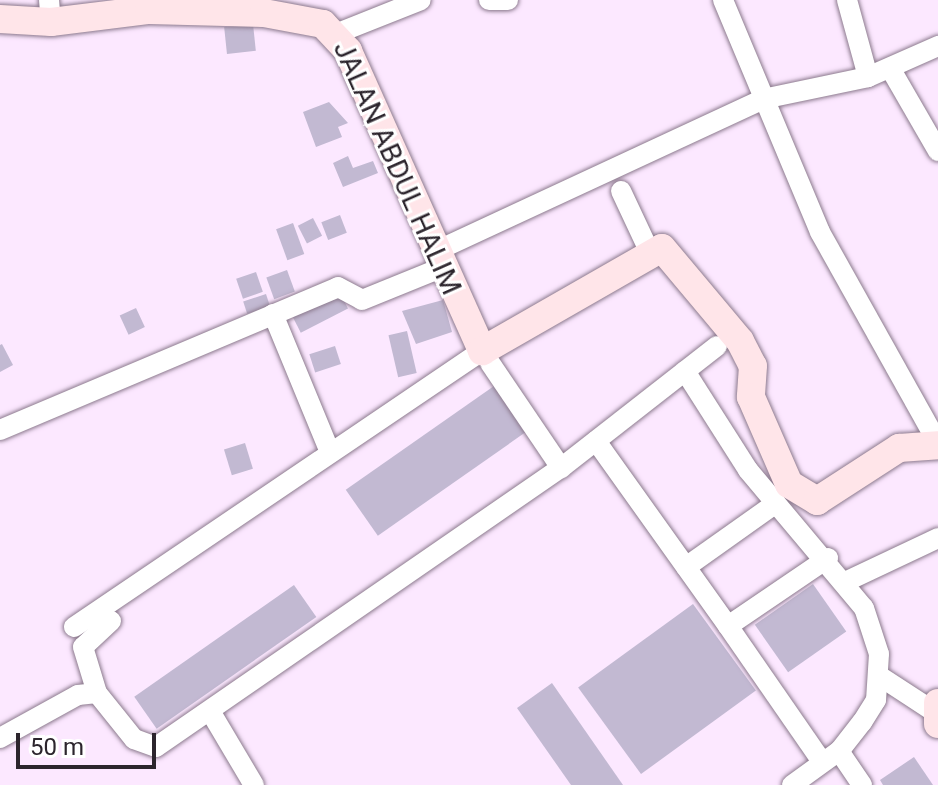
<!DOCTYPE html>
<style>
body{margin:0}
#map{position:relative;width:938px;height:785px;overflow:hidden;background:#fce8ff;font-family:Roboto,sans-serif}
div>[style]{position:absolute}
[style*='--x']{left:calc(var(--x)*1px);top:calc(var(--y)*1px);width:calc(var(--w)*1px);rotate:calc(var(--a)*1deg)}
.building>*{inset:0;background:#c2b9d2;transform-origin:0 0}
.roads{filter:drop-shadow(0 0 2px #8c7a8e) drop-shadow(0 0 2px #8c7a8e)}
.street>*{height:20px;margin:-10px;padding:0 10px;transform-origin:10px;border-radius:10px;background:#fff}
.secondary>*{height:28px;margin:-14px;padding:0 14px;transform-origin:14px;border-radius:14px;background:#ffe5e9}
span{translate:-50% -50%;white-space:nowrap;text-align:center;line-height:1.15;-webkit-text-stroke:6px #fff;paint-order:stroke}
.street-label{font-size:28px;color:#2c252d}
.scale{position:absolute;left:16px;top:733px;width:140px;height:36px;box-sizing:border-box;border:4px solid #2c252d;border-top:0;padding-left:10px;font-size:24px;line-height:28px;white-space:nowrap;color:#2c252d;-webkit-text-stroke:6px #fff;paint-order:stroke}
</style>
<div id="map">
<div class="building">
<i style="left:253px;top:24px;width:27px;height:29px;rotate:84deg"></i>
<i style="clip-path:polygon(329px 102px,348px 123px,338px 127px,342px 137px,316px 147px,303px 112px)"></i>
<i style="clip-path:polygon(348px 156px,353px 168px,373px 161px,378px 173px,343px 187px,333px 163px)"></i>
<i style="left:340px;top:215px;width:19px;height:20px;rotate:69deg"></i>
<i style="left:313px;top:218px;width:20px;height:17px;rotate:63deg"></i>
<i style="left:293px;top:223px;width:33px;height:18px;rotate:70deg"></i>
<i style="left:287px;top:270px;width:23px;height:22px;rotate:70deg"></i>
<i style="left:256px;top:272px;width:21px;height:21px;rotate:71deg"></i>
<i style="left:338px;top:289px;width:22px;height:53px;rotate:63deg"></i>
<i style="left:266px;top:294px;width:13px;height:24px;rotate:72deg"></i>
<i style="clip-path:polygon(443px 300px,452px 332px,416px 344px,402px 311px)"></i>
<i style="left:136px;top:308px;width:21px;height:18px;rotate:65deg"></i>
<i style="left:407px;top:331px;width:43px;height:19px;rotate:77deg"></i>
<i style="clip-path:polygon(2px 344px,13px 365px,0 372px,0 345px)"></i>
<i style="left:335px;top:346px;width:19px;height:27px;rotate:72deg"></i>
<i style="left:494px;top:386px;width:56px;height:181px;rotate:55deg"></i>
<i style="left:245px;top:443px;width:27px;height:22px;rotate:73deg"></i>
<i style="left:813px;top:584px;width:58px;height:71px;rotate:55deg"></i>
<i style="left:294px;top:585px;width:39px;height:195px;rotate:55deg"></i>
<i style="left:693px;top:604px;width:107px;height:142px;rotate:54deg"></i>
<i style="clip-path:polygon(552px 683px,623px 785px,571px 785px,517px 708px)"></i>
<i style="clip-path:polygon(914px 757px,933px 785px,883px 785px,880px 780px)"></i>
</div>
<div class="roads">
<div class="street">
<i style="--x:49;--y:0;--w:22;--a:85"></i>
<i style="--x:489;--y:0;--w:19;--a:0"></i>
<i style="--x:723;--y:0;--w:251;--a:67.3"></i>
<i style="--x:820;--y:232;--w:226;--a:60.8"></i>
<i style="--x:847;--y:0;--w:80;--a:74.7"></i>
<i style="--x:338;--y:33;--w:89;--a:-21.7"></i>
<i style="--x:890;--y:68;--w:96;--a:60"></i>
<i style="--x:621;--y:191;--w:68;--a:64.9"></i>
<i style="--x:434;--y:252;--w:363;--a:-24.9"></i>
<i style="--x:763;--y:99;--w:107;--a:-11.8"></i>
<i style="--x:868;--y:77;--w:77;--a:-23.9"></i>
<i style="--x:273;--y:314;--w:147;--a:67.6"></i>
<i style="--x:490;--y:363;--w:127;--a:55.9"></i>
<i style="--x:685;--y:371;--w:117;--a:57.5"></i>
<i style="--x:748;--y:470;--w:180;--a:50"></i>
<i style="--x:864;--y:608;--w:48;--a:71.9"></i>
<i style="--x:879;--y:654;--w:46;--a:93.7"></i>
<i style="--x:876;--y:700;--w:26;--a:122"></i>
<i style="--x:862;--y:722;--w:37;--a:128"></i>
<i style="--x:839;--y:751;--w:58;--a:144.1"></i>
<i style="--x:0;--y:430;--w:367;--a:-22.9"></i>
<i style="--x:338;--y:287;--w:27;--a:28"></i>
<i style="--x:362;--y:300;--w:85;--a:-22.1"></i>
<i style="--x:596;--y:441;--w:227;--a:54.5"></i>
<i style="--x:728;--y:626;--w:121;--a:-34.2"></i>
<i style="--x:686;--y:567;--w:110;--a:-35.4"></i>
<i style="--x:845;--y:582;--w:103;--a:-25.3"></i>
<i style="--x:111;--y:621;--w:38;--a:137"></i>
<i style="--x:83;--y:647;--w:48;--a:73.1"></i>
<i style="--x:97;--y:693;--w:59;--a:51.2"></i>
<i style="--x:134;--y:739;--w:23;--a:20"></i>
<i style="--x:156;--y:747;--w:492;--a:-34.6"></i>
<i style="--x:561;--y:468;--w:198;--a:-38"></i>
<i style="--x:728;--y:626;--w:165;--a:55.3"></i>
<i style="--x:74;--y:627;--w:493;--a:-34.1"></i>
<i style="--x:881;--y:677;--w:62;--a:33.2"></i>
<i style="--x:210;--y:711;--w:86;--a:59.3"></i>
<i style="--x:0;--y:738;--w:89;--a:-28.9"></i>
<i style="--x:78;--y:695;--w:19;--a:-6"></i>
<i style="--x:839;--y:751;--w:41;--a:55.9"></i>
</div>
<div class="secondary">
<i style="--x:0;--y:19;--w:51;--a:3.4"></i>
<i style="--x:51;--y:22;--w:99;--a:-7"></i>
<i style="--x:149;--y:10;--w:115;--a:1.5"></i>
<i style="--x:264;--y:13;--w:60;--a:10.6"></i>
<i style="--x:323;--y:24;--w:37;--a:47"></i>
<i style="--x:348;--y:51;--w:329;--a:65.9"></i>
<i style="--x:482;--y:351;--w:207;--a:-29.8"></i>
<i style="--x:662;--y:248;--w:121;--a:50"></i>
<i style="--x:740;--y:341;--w:28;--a:63"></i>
<i style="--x:753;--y:366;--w:31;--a:94"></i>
<i style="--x:751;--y:397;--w:95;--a:66.4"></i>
<i style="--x:789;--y:484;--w:33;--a:31"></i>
<i style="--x:817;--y:501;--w:98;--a:-32.9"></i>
<i style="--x:899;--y:448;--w:39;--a:-4"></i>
<i style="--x:938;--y:703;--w:21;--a:90"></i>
</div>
</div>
<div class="street-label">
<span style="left:397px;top:168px;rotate:66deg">JALAN ABDUL HALIM</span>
</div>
<div class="scale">50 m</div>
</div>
